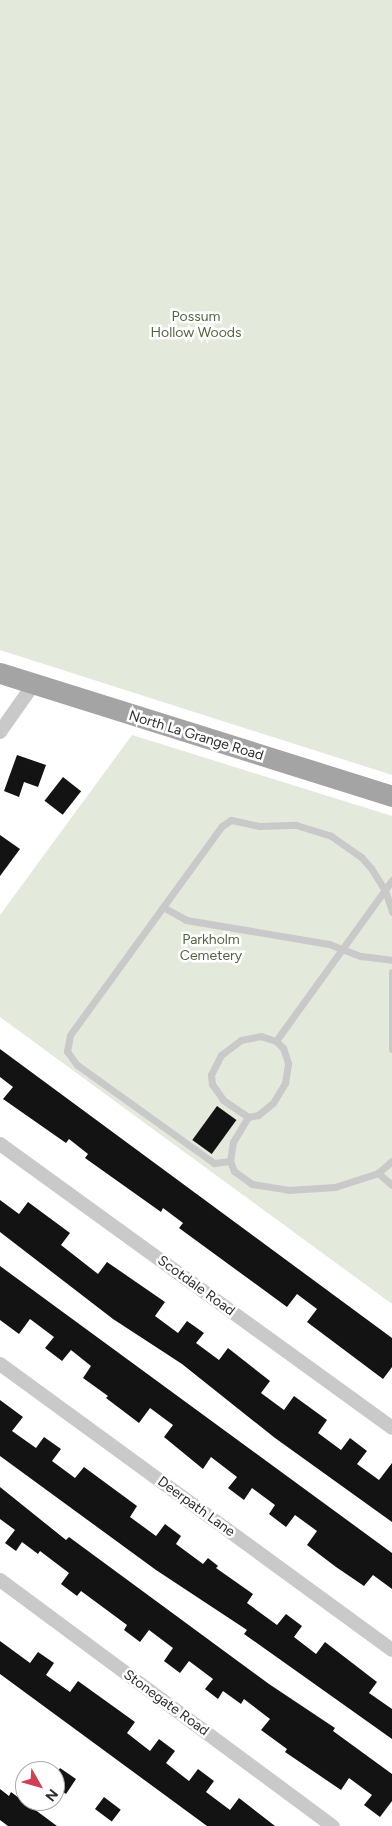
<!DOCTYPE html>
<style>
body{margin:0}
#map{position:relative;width:392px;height:1826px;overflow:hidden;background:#fff;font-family:Figtree,sans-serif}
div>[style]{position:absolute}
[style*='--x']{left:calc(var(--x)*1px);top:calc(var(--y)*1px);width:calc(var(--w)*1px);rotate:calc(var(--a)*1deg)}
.green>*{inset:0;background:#e3e9db}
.building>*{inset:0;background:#131313;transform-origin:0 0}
.lane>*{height:7px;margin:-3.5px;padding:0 3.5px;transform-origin:3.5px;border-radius:3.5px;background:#c9c9c9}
.street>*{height:14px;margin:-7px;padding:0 7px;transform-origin:7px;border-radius:7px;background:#c9c9c9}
.primary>*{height:21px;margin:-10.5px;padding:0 10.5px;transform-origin:10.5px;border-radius:10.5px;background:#a4a4a4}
span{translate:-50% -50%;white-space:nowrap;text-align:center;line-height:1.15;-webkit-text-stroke:5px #fff;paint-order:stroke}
.park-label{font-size:14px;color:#52633f}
.street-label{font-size:14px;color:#2c2c2c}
.north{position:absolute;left:15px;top:1761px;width:50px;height:50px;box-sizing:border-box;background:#fff;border:1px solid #ababab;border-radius:50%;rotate:128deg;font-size:14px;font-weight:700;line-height:20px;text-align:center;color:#2c2c2c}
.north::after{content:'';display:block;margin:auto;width:18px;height:22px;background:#d23f55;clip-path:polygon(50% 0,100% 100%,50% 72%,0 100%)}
</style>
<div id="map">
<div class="green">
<i style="clip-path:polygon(0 0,392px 0,392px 775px,0 650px)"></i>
<i style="clip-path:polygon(132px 735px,392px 816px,392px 1304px,0 1017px,0 915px)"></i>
</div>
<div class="building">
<i style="clip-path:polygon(17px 755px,46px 765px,38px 787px,24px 782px,19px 797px,4px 791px)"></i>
<i style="left:63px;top:777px;width:23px;height:30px;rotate:38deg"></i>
<i style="clip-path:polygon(0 835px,20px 849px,0 876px)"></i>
<i style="clip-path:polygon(0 1049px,392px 1338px,392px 1367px,383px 1379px,307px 1322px,317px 1309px,297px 1294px,287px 1307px,179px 1228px,183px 1223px,163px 1208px,161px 1212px,85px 1158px,88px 1154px,69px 1139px,66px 1143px,3px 1099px,13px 1087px,0 1077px)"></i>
<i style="left:217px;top:1106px;width:24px;height:42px;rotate:36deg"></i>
<i style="clip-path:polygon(0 1200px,19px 1214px,28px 1202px,70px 1233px,61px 1245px,98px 1274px,107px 1262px,165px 1302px,155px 1316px,178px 1333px,187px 1321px,204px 1333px,196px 1343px,219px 1360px,228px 1348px,270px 1381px,261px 1393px,284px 1410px,294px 1396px,327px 1420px,318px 1433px,341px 1450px,350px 1438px,367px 1451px,357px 1464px,379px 1480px,392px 1463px,392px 1522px,275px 1438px,182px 1364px,113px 1319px,0 1232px)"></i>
<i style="clip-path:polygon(0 1266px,392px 1553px,392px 1589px,373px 1575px,364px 1586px,336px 1567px,307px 1545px,317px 1531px,295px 1515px,286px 1527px,269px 1514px,275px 1505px,252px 1488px,244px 1500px,228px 1488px,237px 1477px,211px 1457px,203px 1469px,164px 1437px,173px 1425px,150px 1408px,139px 1423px,106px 1398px,108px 1396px,83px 1378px,91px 1366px,71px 1350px,62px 1361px,45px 1348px,54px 1337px,30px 1319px,19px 1334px,0 1320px)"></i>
<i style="clip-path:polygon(0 1400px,23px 1417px,12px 1431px,36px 1448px,44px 1437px,61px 1449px,52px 1461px,75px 1478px,84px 1467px,137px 1506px,130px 1517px,156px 1536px,165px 1524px,181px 1536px,176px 1544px,203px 1564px,208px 1558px,218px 1566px,216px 1568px,253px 1594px,247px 1603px,277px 1625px,286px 1614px,302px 1626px,294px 1637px,316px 1654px,325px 1642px,377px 1682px,369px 1693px,392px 1709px,392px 1739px,244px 1634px,247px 1630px,156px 1570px,0 1456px)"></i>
<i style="clip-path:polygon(0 1487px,66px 1540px,69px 1537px,269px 1684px,335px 1728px,333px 1731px,392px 1774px,392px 1801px,380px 1817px,364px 1805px,372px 1795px,349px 1778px,341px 1790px,285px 1752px,287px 1749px,261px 1730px,270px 1719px,244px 1699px,241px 1704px,223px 1691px,218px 1699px,205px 1689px,213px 1679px,189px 1661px,180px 1673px,164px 1661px,173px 1648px,149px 1630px,140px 1642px,124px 1630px,127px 1625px,81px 1591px,77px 1596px,61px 1584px,69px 1573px,40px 1551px,38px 1554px,22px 1542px,16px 1551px,5px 1543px,15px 1530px,0 1519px)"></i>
<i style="clip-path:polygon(0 1641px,30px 1663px,38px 1652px,54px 1663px,46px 1675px,70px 1692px,78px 1681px,135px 1722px,127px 1733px,150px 1751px,159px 1739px,175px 1751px,166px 1763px,189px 1781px,198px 1769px,214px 1781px,206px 1792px,230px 1810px,239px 1798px,275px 1826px,207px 1826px,0 1674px)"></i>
<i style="clip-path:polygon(60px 1768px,76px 1779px,66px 1794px,55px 1786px,55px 1776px)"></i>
<i style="clip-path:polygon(0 1789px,9px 1796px,11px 1792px,57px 1826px,8px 1826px,0 1820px)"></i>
<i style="left:104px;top:1797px;width:21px;height:15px;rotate:37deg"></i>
</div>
<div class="lane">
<i style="--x:392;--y:880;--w:198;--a:125.8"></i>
<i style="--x:276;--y:1041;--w:16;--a:-162"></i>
<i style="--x:261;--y:1036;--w:20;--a:169"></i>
<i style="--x:241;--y:1040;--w:25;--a:143"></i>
<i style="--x:221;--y:1055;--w:22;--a:117"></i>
<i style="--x:211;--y:1075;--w:9;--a:84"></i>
<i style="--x:212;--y:1084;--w:19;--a:55"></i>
<i style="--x:223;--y:1100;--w:30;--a:34"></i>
<i style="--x:248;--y:1117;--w:29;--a:121"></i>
<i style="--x:233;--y:1142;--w:19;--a:99"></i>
<i style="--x:230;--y:1161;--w:11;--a:68"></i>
<i style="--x:234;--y:1171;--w:22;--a:36"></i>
<i style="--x:252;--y:1184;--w:36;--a:9"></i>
<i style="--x:288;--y:1190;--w:47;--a:-3.7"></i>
<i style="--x:335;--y:1187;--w:45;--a:-18"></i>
<i style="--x:378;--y:1173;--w:18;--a:-41"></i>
<i style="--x:163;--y:907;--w:26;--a:29"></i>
<i style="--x:186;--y:920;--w:145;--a:9.5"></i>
<i style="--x:329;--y:944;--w:34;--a:21"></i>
<i style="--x:361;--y:956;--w:31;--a:7"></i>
<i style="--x:392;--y:972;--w:77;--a:90"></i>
<i style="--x:248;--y:1117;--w:10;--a:-11"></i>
<i style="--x:258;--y:1115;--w:19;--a:-39"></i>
<i style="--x:273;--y:1103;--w:23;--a:-59"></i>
<i style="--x:285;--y:1083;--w:20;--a:-81"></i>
<i style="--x:288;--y:1063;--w:16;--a:-108"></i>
<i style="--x:283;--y:1048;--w:10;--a:-135"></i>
<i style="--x:230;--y:1161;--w:16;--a:173"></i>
<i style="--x:214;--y:1163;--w:168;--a:-144.4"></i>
<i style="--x:77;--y:1065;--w:17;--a:-126"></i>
<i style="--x:67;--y:1051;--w:16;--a:-79"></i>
<i style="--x:70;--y:1035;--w:258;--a:-54"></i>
<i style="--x:222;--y:826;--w:11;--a:-34"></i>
<i style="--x:231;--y:820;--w:29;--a:12"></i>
<i style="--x:259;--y:826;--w:37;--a:-2"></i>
<i style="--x:296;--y:825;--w:37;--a:17"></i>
<i style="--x:331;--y:836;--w:37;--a:35"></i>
<i style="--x:361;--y:857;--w:15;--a:48"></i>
<i style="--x:371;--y:868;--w:26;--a:58"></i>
<i style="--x:385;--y:890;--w:23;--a:72"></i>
<i style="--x:378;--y:1173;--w:18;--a:41"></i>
</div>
<div class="street">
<i style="--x:0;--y:732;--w:57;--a:-54.9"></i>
<i style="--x:0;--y:1144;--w:484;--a:35.9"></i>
<i style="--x:0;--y:1364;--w:485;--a:36.1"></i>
<i style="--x:0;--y:1580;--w:414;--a:36.5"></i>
</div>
<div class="primary">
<i style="--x:0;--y:673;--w:411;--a:17.4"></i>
</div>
<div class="park-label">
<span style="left:196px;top:325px">Possum<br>Hollow Woods</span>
<span style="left:211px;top:948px">Parkholm<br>Cemetery</span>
</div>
<div class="street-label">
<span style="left:196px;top:736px;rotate:17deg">North La Grange Road</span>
<span style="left:196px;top:1286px;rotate:36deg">Scotdale Road</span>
<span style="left:196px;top:1507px;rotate:36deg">Deerpath Lane</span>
<span style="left:166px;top:1703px;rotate:36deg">Stonegate Road</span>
</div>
<div class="north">N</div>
</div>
